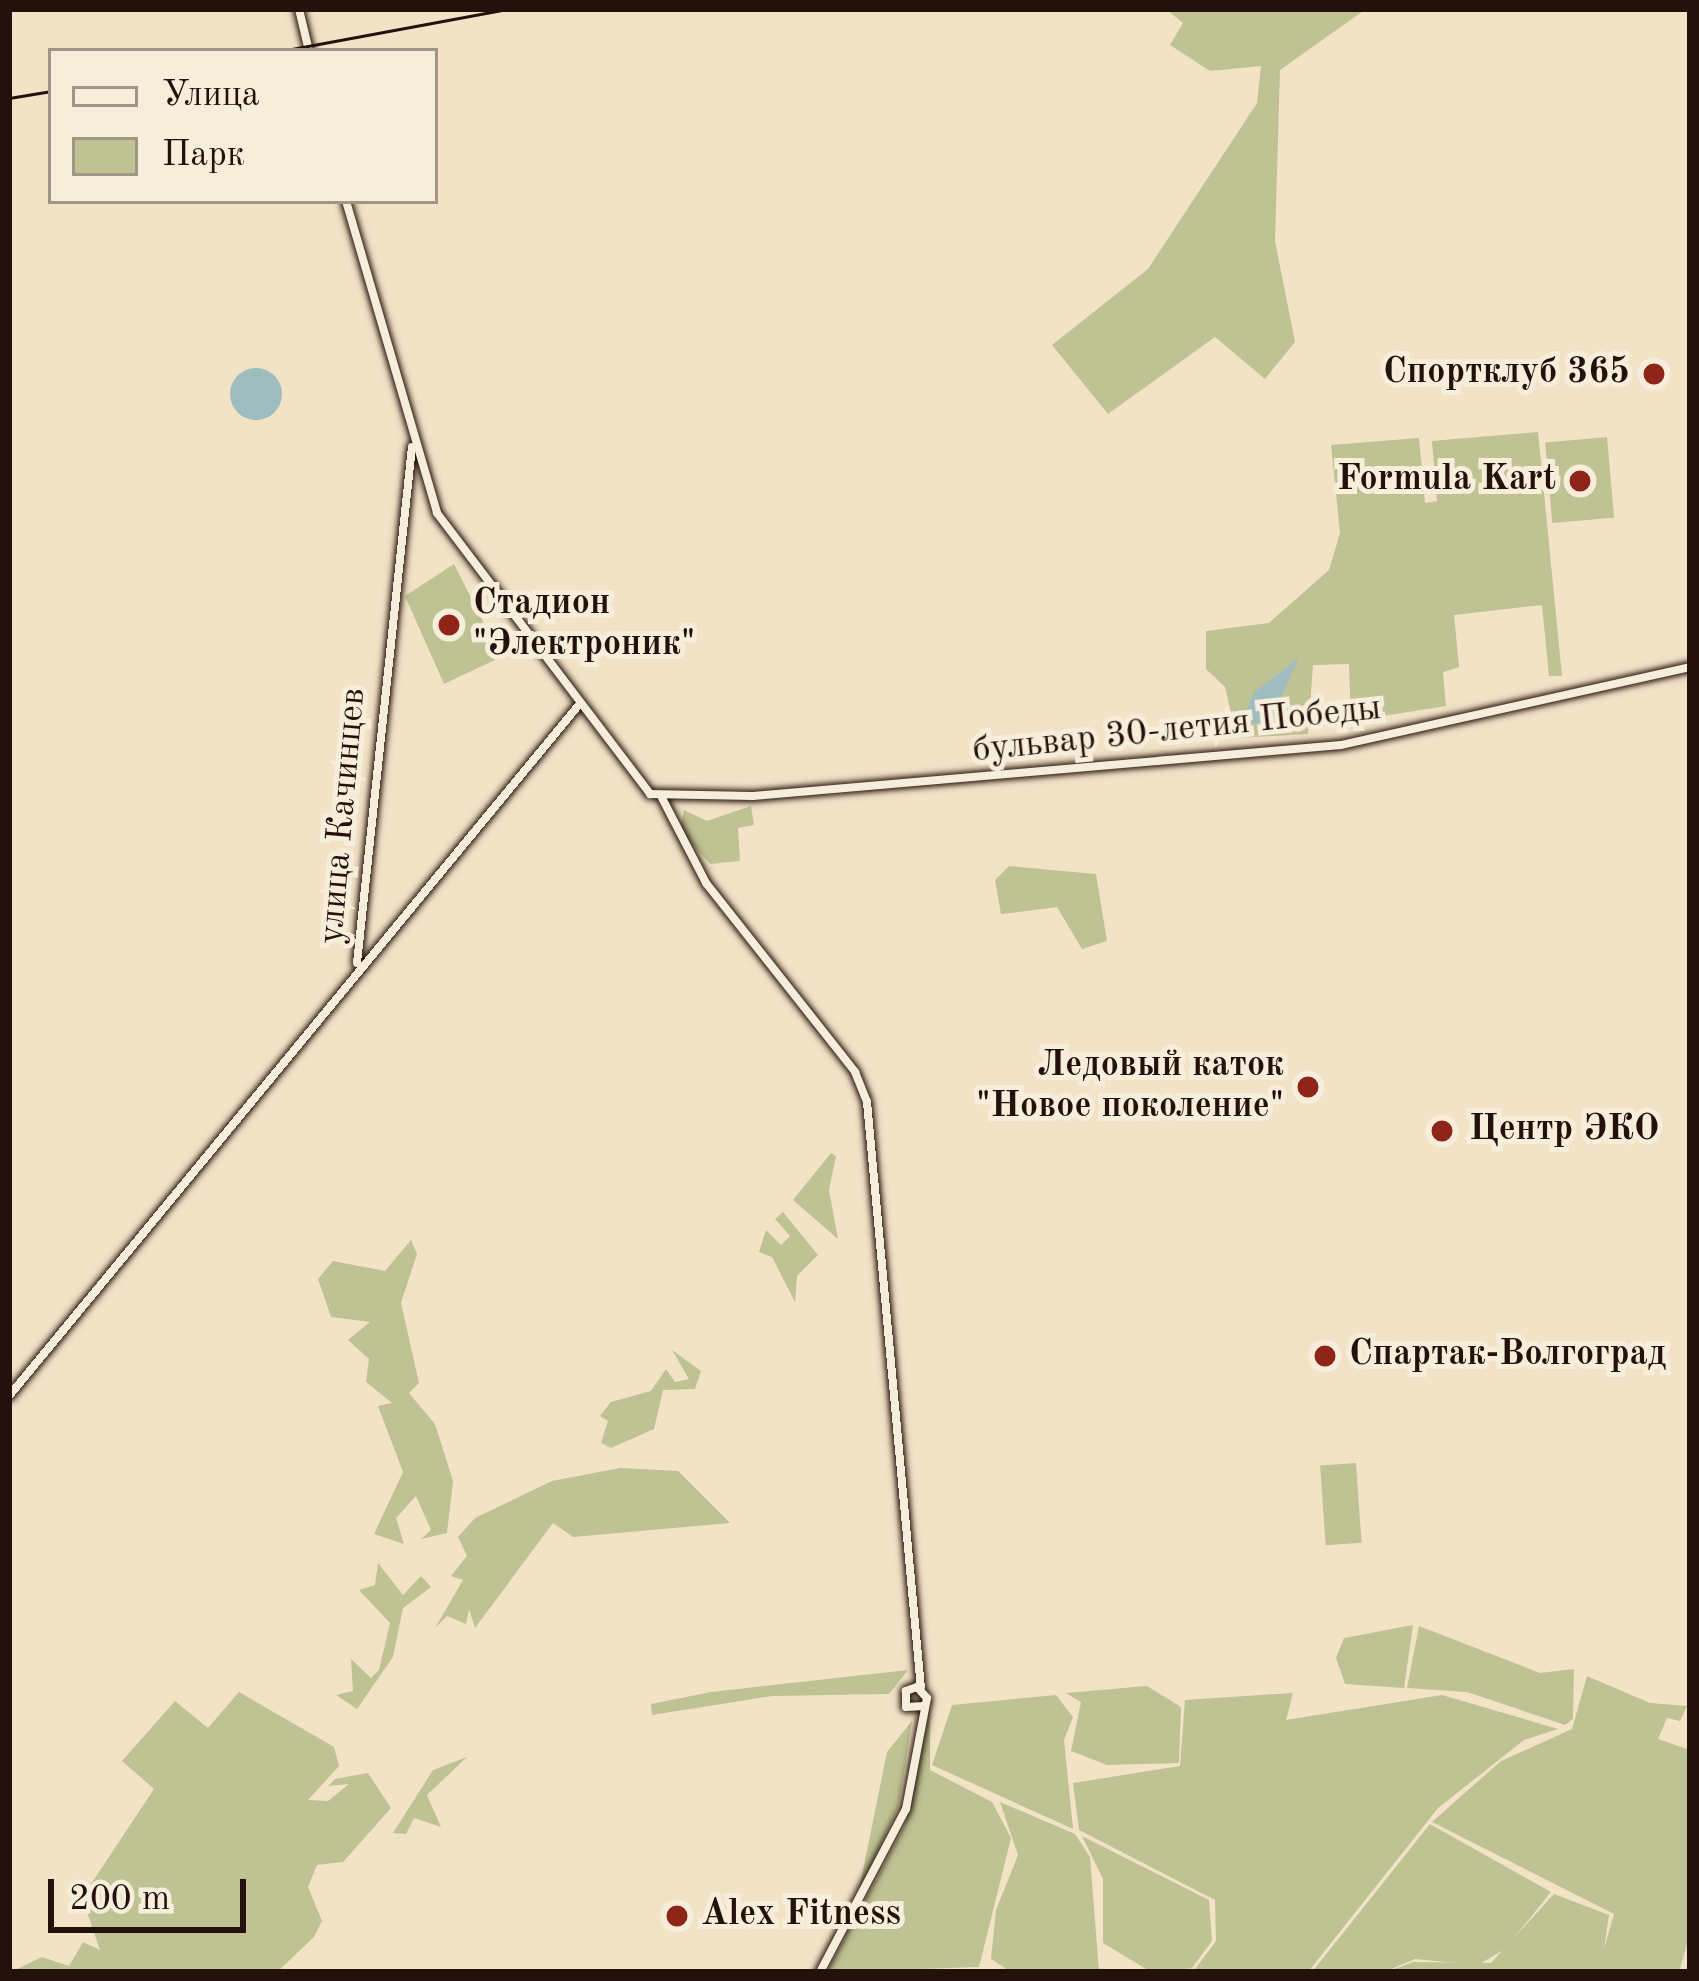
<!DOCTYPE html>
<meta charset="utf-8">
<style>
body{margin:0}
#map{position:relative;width:1699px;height:1981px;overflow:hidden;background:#f2e3c7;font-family:"Old Standard TT",serif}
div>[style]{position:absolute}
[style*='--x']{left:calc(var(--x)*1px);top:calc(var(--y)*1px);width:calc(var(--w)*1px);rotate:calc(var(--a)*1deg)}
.green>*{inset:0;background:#bfc292;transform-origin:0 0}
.water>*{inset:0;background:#9fbcbf}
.round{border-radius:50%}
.roads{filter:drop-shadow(0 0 3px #23120b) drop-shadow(0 0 3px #23120b)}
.secondary>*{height:8px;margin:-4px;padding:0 4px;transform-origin:4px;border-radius:4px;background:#f7eddb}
.tram>*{height:3px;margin:-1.5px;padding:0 1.5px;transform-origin:1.5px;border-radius:1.5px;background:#23120b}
.dots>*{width:33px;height:33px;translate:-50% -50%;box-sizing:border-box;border:6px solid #f7eddb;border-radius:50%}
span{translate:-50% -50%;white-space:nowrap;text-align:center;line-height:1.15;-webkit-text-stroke:10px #f7eddb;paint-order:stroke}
.poi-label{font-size:36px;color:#23120b;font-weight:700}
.right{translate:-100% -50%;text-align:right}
.left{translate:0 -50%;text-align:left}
.street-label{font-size:36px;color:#23120b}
.frame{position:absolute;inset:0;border:12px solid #23120b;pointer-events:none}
.legend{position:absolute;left:48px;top:48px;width:390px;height:156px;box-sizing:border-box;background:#f7eddb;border:3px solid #a29588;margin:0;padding:15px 21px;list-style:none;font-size:36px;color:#23120b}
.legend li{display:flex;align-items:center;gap:24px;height:60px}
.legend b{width:60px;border:3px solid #a29588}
.scale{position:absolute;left:48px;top:1879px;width:198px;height:54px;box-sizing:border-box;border:6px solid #23120b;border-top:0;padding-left:15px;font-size:36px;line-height:42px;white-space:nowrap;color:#23120b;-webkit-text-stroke:9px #f7eddb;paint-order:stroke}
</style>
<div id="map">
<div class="green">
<i style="clip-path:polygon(1166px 9px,1366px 9px,1280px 70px,1275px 241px,1295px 342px,1265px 379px,1215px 337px,1108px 414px,1052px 345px,1148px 269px,1257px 103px,1261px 66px,1210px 71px,1170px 45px,1183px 23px)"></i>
<i style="clip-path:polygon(1538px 432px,1562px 676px,1549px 676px,1542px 605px,1454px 615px,1459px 667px,1443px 672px,1446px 706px,1351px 721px,1349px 664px,1313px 665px,1308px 734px,1237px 738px,1225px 687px,1206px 669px,1206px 631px,1269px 623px,1329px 570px,1340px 533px,1331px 445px,1419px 438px,1425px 503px,1437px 501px,1432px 441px)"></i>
<i style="left:1607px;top:437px;width:81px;height:62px;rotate:85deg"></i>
<i style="clip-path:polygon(454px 564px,501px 657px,444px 684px,405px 596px)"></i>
<i style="clip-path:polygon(751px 806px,754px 825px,738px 828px,740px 861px,710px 864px,680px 830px,684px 810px,707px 821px)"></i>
<i style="clip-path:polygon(1009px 866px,1096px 874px,1107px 941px,1082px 949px,1057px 907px,1001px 914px,995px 880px)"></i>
<i style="clip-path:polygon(831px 1153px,836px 1156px,829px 1190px,838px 1239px,793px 1200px)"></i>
<i style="clip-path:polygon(783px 1212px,818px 1255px,797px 1276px,795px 1302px,772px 1257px,759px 1252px,766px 1230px,781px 1245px,790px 1236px,775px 1219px)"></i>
<i style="clip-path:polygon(411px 1240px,417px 1254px,401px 1303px,419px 1383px,409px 1393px,435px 1424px,453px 1481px,447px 1533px,421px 1539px,431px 1530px,416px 1496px,396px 1518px,404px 1544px,374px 1534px,403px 1472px,378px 1406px,392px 1403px,366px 1382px,369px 1359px,348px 1340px,370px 1322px,331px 1317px,318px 1279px,333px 1261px,385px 1271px)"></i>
<i style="clip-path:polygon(672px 1350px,701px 1371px,695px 1389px,663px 1390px,654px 1429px,611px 1448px,601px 1443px,608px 1421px,600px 1416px,611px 1402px,651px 1391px,666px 1369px,675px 1382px,689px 1379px)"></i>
<i style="left:1356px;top:1463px;width:80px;height:36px;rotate:86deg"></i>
<i style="clip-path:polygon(620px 1468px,678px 1471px,730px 1523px,573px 1537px,553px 1523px,475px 1628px,469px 1609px,466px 1624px,447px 1616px,435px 1628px,463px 1580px,451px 1576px,467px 1556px,458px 1537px,475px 1518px,552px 1481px)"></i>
<i style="clip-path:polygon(378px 1563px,403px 1595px,421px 1576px,431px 1587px,403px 1608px,393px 1657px,357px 1709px,336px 1695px,353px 1691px,351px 1659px,371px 1678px,379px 1670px,390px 1623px,359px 1590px,375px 1585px)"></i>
<i style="clip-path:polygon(1413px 1625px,1404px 1688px,1345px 1684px,1336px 1658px,1344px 1638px)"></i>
<i style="clip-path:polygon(1419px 1626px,1540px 1673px,1574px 1669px,1573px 1719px,1565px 1725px,1467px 1692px,1407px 1688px)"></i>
<i style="clip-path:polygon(908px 1670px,889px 1694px,772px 1696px,652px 1715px,651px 1704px,711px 1692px)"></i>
<i style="clip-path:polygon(1587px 1676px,1650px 1703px,1687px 1706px,1680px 1721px,1667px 1718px,1658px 1739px,1690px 1750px,1690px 1934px,1679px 1972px,1387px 1972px,1413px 1962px,1491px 1963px,1554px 1894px,1609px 1915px,1604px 1949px,1614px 1914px,1432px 1822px,1501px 1761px,1572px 1729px)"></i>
<i style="clip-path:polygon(1147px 1686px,1181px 1707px,1179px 1763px,1107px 1765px,1071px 1751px,1081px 1702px,1066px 1693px)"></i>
<i style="clip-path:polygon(239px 1692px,334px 1747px,339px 1766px,308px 1800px,328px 1801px,349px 1784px,328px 1786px,335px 1779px,368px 1773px,391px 1808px,343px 1862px,317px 1865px,308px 1887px,322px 1921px,314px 1937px,277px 1972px,11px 1972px,42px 1957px,69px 1966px,83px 1942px,100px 1950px,86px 1909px,95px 1896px,83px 1896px,154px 1789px,122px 1761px,175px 1701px,208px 1728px)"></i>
<i style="clip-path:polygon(1293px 1693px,1286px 1720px,1442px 1695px,1558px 1729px,1524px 1740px,1438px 1808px,1308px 1972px,1193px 1972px,1216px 1941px,1215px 1900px,1079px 1830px,1073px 1783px,1180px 1766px,1185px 1700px)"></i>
<i style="clip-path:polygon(1056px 1695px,1073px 1717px,1064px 1740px,1073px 1829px,932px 1765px,952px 1705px)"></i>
<i style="clip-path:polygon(930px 1707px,930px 1770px,992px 1802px,1011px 1838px,979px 1967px,827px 1972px,905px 1826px)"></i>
<i style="clip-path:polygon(912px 1721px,899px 1805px,858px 1895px,887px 1752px)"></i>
<i style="clip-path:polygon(467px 1757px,427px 1795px,441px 1827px,414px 1818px,406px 1834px,393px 1833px,433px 1770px)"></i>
<i style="clip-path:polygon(1000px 1802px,1075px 1834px,1090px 1857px,1099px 1972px,1011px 1972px,991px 1959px,996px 1910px,1018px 1855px)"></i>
<i style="clip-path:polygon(1430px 1824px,1551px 1892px,1505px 1949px,1478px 1965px,1415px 1959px,1384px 1972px,1312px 1972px)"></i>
<i style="clip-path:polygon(1082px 1836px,1209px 1900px,1212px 1941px,1192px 1968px,1151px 1972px,1103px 1943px,1103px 1879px)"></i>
</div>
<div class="water">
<i class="round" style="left:230px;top:368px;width:52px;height:52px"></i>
<i style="clip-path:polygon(1299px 658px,1281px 697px,1295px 722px,1283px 715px,1241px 728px,1253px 693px)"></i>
</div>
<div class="roads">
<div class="secondary">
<i style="--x:299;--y:9;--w:43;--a:76.6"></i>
<i style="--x:346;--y:201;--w:325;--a:73.7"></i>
<i style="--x:437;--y:513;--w:353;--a:52.8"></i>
<i style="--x:650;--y:794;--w:103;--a:1.1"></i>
<i style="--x:753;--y:796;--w:590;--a:-4.96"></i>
<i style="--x:1341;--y:745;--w:358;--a:-12.6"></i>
<i style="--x:662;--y:798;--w:96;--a:62.6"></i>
<i style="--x:706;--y:883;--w:241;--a:51.7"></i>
<i style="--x:855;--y:1072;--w:32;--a:68"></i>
<i style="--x:867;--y:1102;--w:588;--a:84.74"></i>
<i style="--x:357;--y:963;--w:519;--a:-83.92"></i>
<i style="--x:9;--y:1396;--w:894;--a:-50.49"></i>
<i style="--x:820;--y:1972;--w:184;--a:-62.2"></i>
<i style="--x:906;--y:1809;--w:113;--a:-79.3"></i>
<i style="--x:927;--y:1698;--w:15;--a:-132"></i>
<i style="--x:917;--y:1687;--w:12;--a:160"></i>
<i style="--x:906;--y:1691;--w:16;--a:90"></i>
<i style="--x:906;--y:1707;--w:18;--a:-3"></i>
</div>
</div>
<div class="tram">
<i style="--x:281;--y:51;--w:230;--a:-10.5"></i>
<i style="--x:9;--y:98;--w:43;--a:-9.5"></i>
</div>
<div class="dots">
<i style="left:1654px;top:374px;background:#8f2418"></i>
<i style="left:1580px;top:481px;background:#8f2418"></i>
<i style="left:449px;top:625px;background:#8f2418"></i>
<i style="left:1308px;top:1087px;background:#8f2418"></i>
<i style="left:1442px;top:1131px;background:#8f2418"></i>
<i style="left:1325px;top:1356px;background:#8f2418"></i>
<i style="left:677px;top:1916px;background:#8f2418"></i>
</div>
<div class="poi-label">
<span class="right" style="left:1630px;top:374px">Спортклуб 365</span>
<span class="right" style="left:1556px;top:481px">Formula Kart</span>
<span class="left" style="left:473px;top:625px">Стадион<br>"Электроник"</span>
<span class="right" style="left:1284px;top:1087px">Ледовый каток<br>"Новое поколение"</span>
<span class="left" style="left:1469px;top:1131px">Центр ЭКО</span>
<span class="left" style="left:1349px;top:1356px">Спартак-Волгоград</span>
<span class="left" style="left:701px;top:1916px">Alex Fitness</span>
</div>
<div class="street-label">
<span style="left:1177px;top:731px;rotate:-6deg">бульвар 30-летия Победы</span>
<span style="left:344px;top:816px;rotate:-85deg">улица Качинцев</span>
</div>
<div class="frame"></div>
<ul class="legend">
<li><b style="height:15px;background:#f7eddb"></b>Улица</li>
<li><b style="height:33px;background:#bfc292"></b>Парк</li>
</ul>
<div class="scale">200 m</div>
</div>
